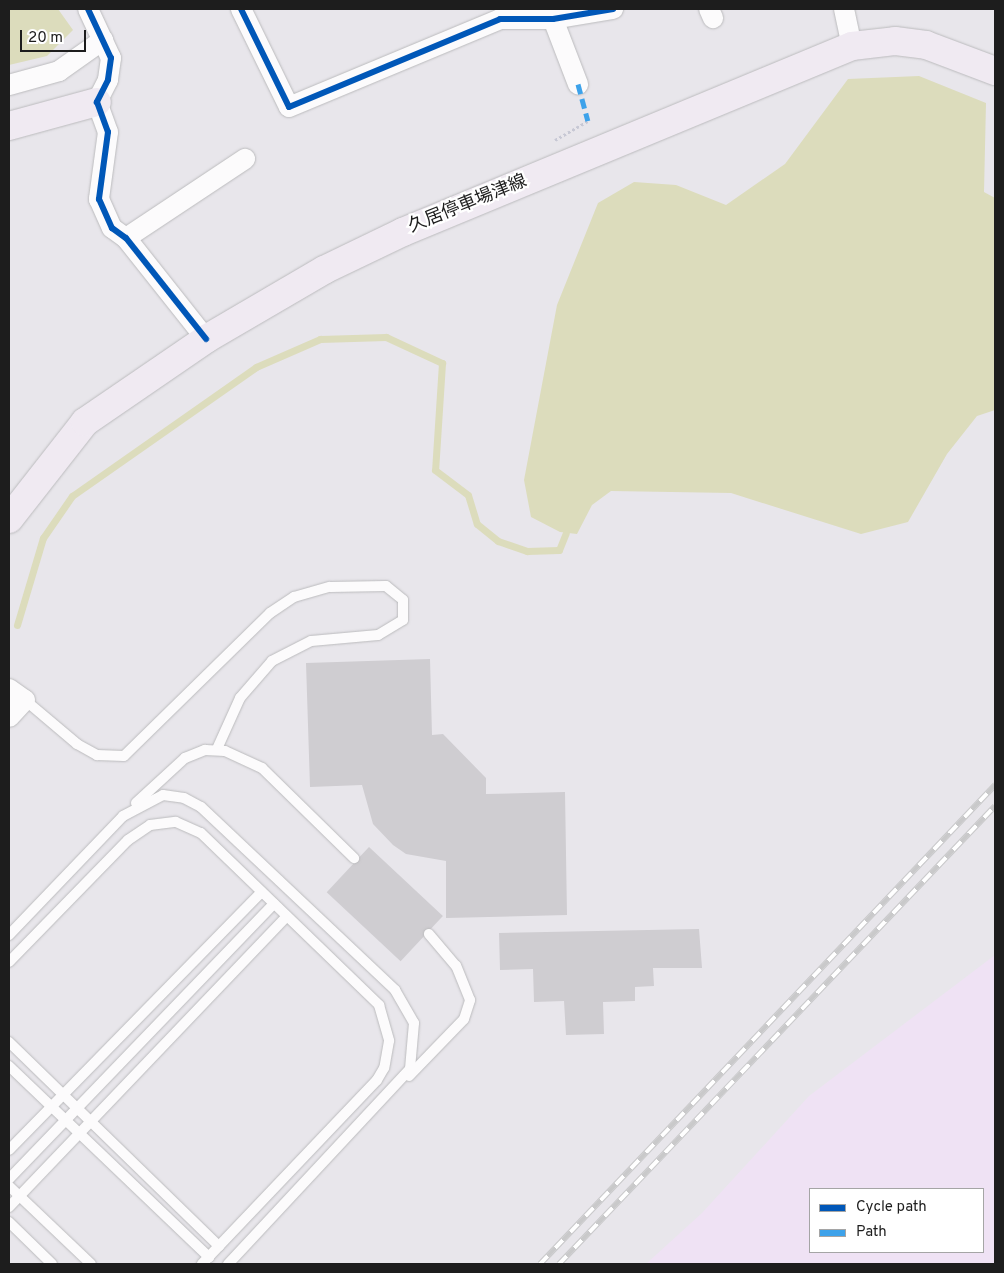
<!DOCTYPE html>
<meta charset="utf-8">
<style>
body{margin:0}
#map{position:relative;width:1004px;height:1273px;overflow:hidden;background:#e8e6eb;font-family:Overpass,"Noto Sans JP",sans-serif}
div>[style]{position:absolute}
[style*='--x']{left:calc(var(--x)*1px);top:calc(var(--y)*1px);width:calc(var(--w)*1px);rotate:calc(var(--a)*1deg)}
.education>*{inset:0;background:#efe2f4}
.water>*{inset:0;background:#dcdcbc}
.stream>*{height:7px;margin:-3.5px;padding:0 3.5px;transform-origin:3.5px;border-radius:3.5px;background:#dcdcbc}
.building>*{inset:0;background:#cfcdd1;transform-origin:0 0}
.path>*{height:3px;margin-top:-1.5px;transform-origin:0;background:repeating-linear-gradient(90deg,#c7c8d4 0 2.5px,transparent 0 5px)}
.roads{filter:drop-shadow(0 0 1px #bbbbbd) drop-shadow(0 0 1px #bbbbbd)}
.lane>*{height:10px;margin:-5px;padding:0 5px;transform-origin:5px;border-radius:5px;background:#fcfbfc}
.street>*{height:20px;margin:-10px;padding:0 10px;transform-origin:10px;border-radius:10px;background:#fcfbfc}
.secondary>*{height:28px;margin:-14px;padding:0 14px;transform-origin:14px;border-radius:14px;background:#f0eaf2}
.rail>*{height:5.5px;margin-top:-2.75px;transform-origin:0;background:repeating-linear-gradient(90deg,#fff 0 11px,#c9c9ca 0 22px);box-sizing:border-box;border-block:1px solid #c9c9ca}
.quiet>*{height:5px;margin-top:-2.5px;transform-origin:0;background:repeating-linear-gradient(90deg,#3da2ea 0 10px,transparent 0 15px)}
.cycleway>*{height:6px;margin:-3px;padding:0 3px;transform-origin:3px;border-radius:3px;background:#0057b8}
span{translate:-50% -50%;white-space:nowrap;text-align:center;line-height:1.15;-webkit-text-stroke:4.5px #fff;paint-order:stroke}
.street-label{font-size:18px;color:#1d1d1d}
.frame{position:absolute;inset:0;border:10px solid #1d1d1d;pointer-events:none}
.legend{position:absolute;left:809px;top:1188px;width:175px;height:65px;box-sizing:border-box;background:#fff;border:1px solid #a5a5a5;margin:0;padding:6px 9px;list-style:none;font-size:15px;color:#1d1d1d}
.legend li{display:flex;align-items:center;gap:10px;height:25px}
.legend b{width:25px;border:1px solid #a5a5a5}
.scale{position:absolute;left:20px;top:30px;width:66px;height:22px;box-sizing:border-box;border:2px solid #1d1d1d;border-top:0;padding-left:6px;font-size:15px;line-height:18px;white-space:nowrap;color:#1d1d1d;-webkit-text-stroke:4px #fff;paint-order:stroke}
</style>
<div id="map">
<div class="education">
<i style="clip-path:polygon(evenodd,995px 955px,995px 1264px,646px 1264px,702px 1213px,809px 1096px,995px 955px,810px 1189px,983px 1189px,983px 1252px,810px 1252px,810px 1189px)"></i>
</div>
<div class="water">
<i style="clip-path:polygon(9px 9px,58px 9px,73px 30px,47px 56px,9px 65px)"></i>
<i style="clip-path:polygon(919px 76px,986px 103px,984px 192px,995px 198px,995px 410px,977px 416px,947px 454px,908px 522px,861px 534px,731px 493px,611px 491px,592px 505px,577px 534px,560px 532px,531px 517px,524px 480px,557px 305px,598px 203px,634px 182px,676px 185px,726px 205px,785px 164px,848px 79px)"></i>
</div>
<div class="stream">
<i style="--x:17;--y:625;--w:91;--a:-73.4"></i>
<i style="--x:43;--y:538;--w:51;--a:-55.4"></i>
<i style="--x:72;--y:496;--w:225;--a:-35"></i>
<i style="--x:256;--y:367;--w:70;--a:-23.6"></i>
<i style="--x:320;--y:339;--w:66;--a:-1.7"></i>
<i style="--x:386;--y:337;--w:62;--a:24.9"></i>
<i style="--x:442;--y:363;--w:107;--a:93.7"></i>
<i style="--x:435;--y:470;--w:41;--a:37.1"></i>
<i style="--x:468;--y:495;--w:30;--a:73"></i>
<i style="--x:477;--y:524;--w:27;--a:39"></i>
<i style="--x:498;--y:541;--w:31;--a:19"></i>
<i style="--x:527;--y:551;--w:32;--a:-2"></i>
<i style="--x:559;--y:550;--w:18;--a:-68"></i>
</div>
<div class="building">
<i style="clip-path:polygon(430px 659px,432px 735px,443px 734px,486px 778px,486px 794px,565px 792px,567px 915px,446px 918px,446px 861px,406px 854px,393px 845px,373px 824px,362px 785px,310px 787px,306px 663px)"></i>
<i style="left:369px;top:847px;width:101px;height:62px;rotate:43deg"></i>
<i style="clip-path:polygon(699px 929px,702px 968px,653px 968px,654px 986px,635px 987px,635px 1001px,603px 1002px,604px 1034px,566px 1035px,564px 1001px,534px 1002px,533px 969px,500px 970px,499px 933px)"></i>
</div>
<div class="path">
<i style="--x:555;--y:140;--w:38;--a:-30"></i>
</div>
<div class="roads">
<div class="lane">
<i style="--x:25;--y:700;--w:68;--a:40.2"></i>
<i style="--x:77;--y:744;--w:23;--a:29"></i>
<i style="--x:97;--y:755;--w:27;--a:2"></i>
<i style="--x:124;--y:756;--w:204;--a:-44.4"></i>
<i style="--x:270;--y:613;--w:29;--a:-34"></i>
<i style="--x:294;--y:597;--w:37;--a:-16"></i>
<i style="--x:330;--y:587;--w:56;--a:-1"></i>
<i style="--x:386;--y:586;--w:22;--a:39"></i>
<i style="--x:403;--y:600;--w:20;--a:90"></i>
<i style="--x:403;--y:620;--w:29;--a:149"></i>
<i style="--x:378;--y:635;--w:67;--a:174.9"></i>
<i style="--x:311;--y:641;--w:44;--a:152.9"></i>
<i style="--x:272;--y:661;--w:49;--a:130.9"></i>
<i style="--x:240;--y:698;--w:56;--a:114.3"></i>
<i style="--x:136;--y:803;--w:67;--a:-42.6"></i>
<i style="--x:185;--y:758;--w:22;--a:-22"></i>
<i style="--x:205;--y:750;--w:20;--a:3"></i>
<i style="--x:225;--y:751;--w:41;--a:24.7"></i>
<i style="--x:262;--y:768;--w:129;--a:44.4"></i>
<i style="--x:9;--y:935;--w:165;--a:-46.2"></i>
<i style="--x:123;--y:816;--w:45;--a:-27.7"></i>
<i style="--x:163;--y:795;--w:21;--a:8"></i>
<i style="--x:184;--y:798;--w:19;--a:28"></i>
<i style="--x:201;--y:807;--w:267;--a:43.3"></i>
<i style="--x:395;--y:990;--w:38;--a:60"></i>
<i style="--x:414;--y:1023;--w:46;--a:95"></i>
<i style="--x:410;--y:1069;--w:267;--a:133"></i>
<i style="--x:9;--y:962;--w:170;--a:-45.7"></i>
<i style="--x:128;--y:840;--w:27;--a:-34"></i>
<i style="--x:150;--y:825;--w:26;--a:-7"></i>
<i style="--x:176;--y:822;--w:27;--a:24"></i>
<i style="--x:201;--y:833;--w:248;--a:44"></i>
<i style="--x:379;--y:1005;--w:37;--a:74"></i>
<i style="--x:389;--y:1041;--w:27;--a:100"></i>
<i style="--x:384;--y:1068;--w:14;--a:120"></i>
<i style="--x:377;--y:1080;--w:254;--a:133.6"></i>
<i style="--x:9;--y:1042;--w:293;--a:44.2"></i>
<i style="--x:9;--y:1066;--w:277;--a:43.7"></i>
<i style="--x:409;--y:1076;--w:79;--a:-46"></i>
<i style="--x:464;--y:1019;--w:20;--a:-72"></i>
<i style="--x:470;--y:1000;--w:37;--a:-112"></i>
<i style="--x:456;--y:966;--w:42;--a:-130.2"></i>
<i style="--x:9;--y:1150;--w:361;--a:-45.6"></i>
<i style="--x:9;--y:1179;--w:382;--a:-46.1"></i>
<i style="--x:9;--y:1186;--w:113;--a:43.6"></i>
<i style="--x:9;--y:1207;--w:402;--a:-46.3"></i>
<i style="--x:9;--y:1222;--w:60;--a:44.3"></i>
</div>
<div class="street">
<i style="--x:88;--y:9;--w:54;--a:64.9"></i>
<i style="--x:111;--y:58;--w:22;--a:98"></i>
<i style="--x:108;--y:80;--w:25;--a:117"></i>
<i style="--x:97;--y:102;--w:32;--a:70"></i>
<i style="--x:108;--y:132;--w:68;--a:97.7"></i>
<i style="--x:99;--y:199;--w:32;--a:66"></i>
<i style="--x:112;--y:228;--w:17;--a:36"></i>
<i style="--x:126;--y:238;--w:129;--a:51.6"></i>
<i style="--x:241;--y:9;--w:109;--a:63.9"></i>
<i style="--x:289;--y:107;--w:229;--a:-22.6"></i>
<i style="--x:500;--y:19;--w:53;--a:0"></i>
<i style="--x:553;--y:19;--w:61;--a:-9.5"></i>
<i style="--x:709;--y:9;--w:10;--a:66"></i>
<i style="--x:844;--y:9;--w:38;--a:78"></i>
<i style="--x:553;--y:19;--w:70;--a:69"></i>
<i style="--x:9;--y:85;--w:52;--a:-15.6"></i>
<i style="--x:59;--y:71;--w:54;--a:-35.2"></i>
<i style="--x:126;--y:238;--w:143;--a:-33.6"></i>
<i style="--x:9;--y:689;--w:19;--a:35"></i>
<i style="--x:25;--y:700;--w:23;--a:133"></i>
</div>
<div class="secondary">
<i style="--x:9;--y:126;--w:91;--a:-15.3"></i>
<i style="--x:9;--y:519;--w:123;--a:-51.9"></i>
<i style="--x:85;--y:422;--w:147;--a:-34.4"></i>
<i style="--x:206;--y:339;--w:137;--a:-30.3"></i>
<i style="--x:324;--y:270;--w:88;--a:-25.7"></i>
<i style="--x:403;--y:232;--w:486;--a:-22.5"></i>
<i style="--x:852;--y:46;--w:43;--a:-6.6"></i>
<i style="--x:895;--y:41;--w:31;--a:7"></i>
<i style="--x:926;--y:45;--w:74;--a:20.6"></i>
</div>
</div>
<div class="rail">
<i style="--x:540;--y:1264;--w:661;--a:-46.47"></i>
<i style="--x:559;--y:1264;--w:632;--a:-46.41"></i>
</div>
<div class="quiet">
<i style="--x:578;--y:84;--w:38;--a:75"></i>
</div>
<div class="cycleway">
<i style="--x:88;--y:9;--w:54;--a:64.9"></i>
<i style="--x:111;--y:58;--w:22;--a:98"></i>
<i style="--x:108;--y:80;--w:25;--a:117"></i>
<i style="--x:97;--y:102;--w:32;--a:70"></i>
<i style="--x:108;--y:132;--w:68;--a:97.7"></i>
<i style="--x:99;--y:199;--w:32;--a:66"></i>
<i style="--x:112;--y:228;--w:17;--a:36"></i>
<i style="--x:126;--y:238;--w:129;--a:51.6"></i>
<i style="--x:241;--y:9;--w:109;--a:63.9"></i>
<i style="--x:289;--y:107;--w:229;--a:-22.6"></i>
<i style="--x:500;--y:19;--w:53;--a:0"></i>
<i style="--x:553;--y:19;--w:61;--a:-9.5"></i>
</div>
<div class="street-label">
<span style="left:468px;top:205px;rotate:-22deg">久居停車場津線</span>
</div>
<div class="frame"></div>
<ul class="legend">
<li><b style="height:6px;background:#0057b8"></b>Cycle path</li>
<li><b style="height:6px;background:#3da2ea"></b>Path</li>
</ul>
<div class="scale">20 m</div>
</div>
